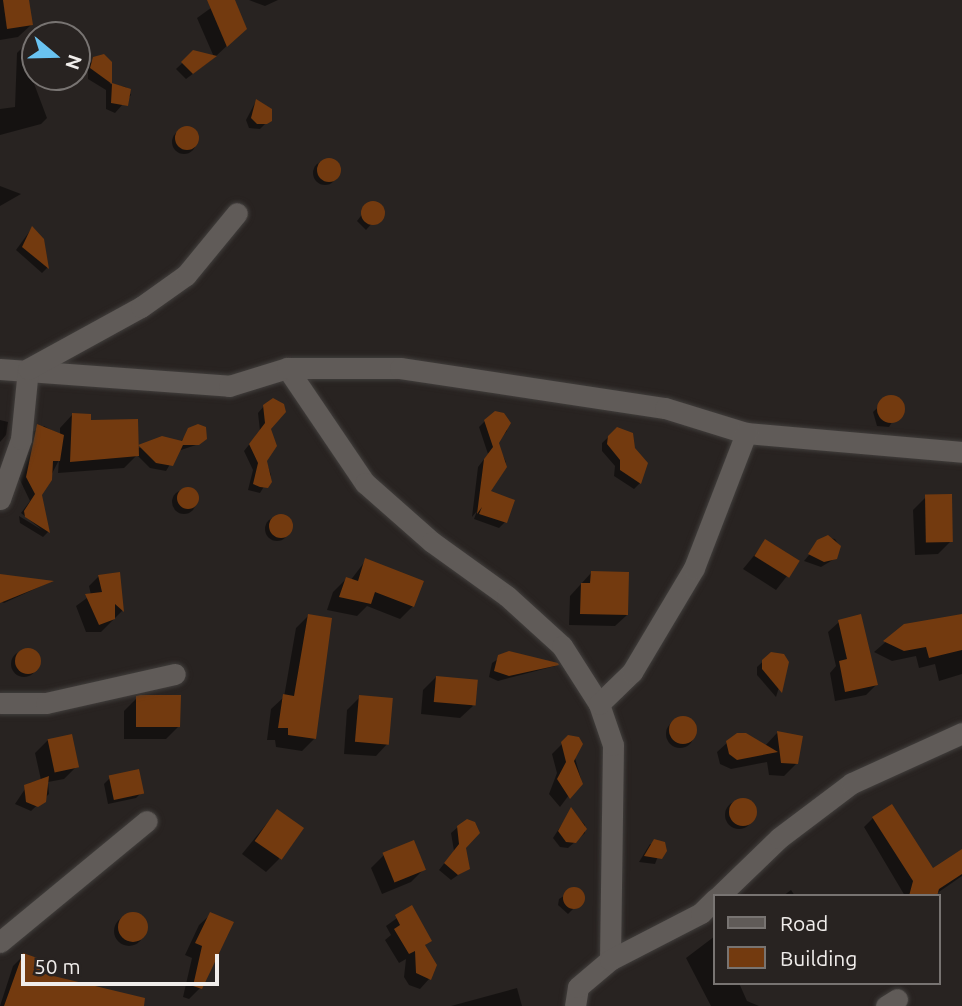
<!DOCTYPE html>
<style>
body{margin:0}
#map{position:relative;width:962px;height:1006px;overflow:hidden;background:#282321;font-family:Ubuntu,sans-serif}
div>[style]{position:absolute}
[style*='--x']{left:calc(var(--x)*1px);top:calc(var(--y)*1px);width:calc(var(--w)*1px);rotate:calc(var(--a)*1deg)}
.shadow>*{inset:0;background:#0007}
.round{border-radius:50%}
.building>*{inset:0;background:#733a0f;transform-origin:0 0}
.roads{filter:drop-shadow(0 0 2px #413e3c) drop-shadow(0 0 2px #413e3c)}
.street>*{height:21px;margin:-10.5px;padding:0 10.5px;transform-origin:10.5px;border-radius:10.5px;background:#605b58}
span{translate:-50% -50%;white-space:nowrap;text-align:center;line-height:1.15;-webkit-text-stroke:7px #282321;paint-order:stroke}
.legend{position:absolute;left:713px;top:894px;width:228px;height:91px;box-sizing:border-box;background:#282321;border:2px solid #787472;margin:0;padding:9px 12px;list-style:none;font-size:21px;color:#f0edeb}
.legend li{display:flex;align-items:center;gap:14px;height:35px}
.legend b{width:35px;border:2px solid #787472}
.north{position:absolute;left:21px;top:21px;width:70px;height:70px;box-sizing:border-box;background:#282321;border:2px solid #787472;border-radius:50%;rotate:109deg;font-size:19px;font-weight:700;line-height:28px;text-align:center;color:#f0edeb}
.north::after{content:'';display:block;margin:auto;width:24px;height:32px;background:#69c3f1;clip-path:polygon(50% 0,100% 100%,50% 72%,0 100%)}
.scale{position:absolute;left:21px;top:954px;width:198px;height:32px;box-sizing:border-box;border:4px solid #f0edeb;border-top:0;padding-left:9px;font-size:21px;line-height:24px;white-space:nowrap;color:#f0edeb;-webkit-text-stroke:5px #282321;paint-order:stroke}
</style>
<div id="map">
<div class="shadow">
<i style="clip-path:polygon(0 0,27px 0,31px 25px,18px 37px,0 40px)"></i>
<i style="clip-path:polygon(222px 0,233px 0,232px 41px,214px 58px,186px 79px,176px 69px,194px 52px,214px 57px,197px 18px)"></i>
<i style="clip-path:polygon(249px 0,278px 0,265px 6px)"></i>
<i style="clip-path:polygon(21px 49px,47px 118px,41px 124px,0 135px,0 109px,15px 107px,17px 53px)"></i>
<i style="clip-path:polygon(94px 59px,107px 59px,110px 84px,126px 87px,131px 95px,115px 113px,106px 109px,106px 90px,88px 79px,88px 65px)"></i>
<i style="clip-path:polygon(256px 101px,266px 123px,260px 129px,249px 128px,246px 120px)"></i>
<i class="round" style="left:172px;top:130px;width:24px;height:24px"></i>
<i class="round" style="left:313px;top:161px;width:24px;height:24px"></i>
<i style="clip-path:polygon(0 186px,21px 194px,0 206px)"></i>
<i style="clip-path:polygon(371px 203px,382px 212px,366px 230px,357px 221px)"></i>
<i style="clip-path:polygon(32px 228px,42px 240px,47px 268px,42px 273px,16px 250px)"></i>
<i style="clip-path:polygon(888px 398px,899px 400px,902px 406px,889px 427px,877px 426px,873px 412px)"></i>
<i style="clip-path:polygon(264px 406px,269px 429px,266px 461px,271px 475px,260px 493px,248px 490px,253px 470px,244px 451px,260px 431px,258px 413px)"></i>
<i style="clip-path:polygon(72px 415px,137px 449px,162px 438px,180px 443px,189px 430px,199px 444px,178px 451px,166px 471px,150px 468px,137px 455px,124px 468px,58px 473px,59px 460px,41px 495px,48px 532px,43px 537px,20px 523px,19px 516px,42px 530px,21px 513px,30px 501px,19px 478px,30px 433px,44px 426px,60px 435px,60px 428px)"></i>
<i style="clip-path:polygon(0 420px,8px 422px,6px 435px,0 442px)"></i>
<i style="clip-path:polygon(508px 420px,507px 431px,497px 443px,506px 462px,488px 492px,505px 522px,499px 528px,474px 519px,477px 511px,472px 517px,478px 467px,488px 454px,479px 427px,485px 421px)"></i>
<i style="clip-path:polygon(617px 429px,640px 483px,634px 489px,614px 476px,615px 466px,602px 451px,602px 443px)"></i>
<i class="round" style="left:172px;top:490px;width:24px;height:24px"></i>
<i style="clip-path:polygon(926px 497px,951px 541px,938px 554px,915px 555px,913px 510px)"></i>
<i class="round" style="left:265px;top:517px;width:24px;height:24px"></i>
<i style="clip-path:polygon(824px 537px,835px 539px,839px 546px,836px 558px,821px 567px,804px 561px)"></i>
<i style="clip-path:polygon(766px 541px,798px 562px,776px 590px,743px 569px)"></i>
<i style="clip-path:polygon(366px 560px,413px 606px,400px 619px,367px 606px,357px 616px,327px 610px,333px 592px,346px 579px,350px 581px)"></i>
<i style="clip-path:polygon(591px 573px,627px 615px,615px 626px,569px 625px,570px 596px)"></i>
<i style="clip-path:polygon(118px 574px,122px 611px,101px 632px,86px 632px,76px 606px,91px 595px,89px 586px,99px 576px)"></i>
<i style="clip-path:polygon(0 576px,50px 582px,4px 603px,0 601px)"></i>
<i style="clip-path:polygon(309px 615px,315px 738px,302px 751px,276px 747px,275px 740px,267px 740px,271px 709px,284px 697px,296px 628px)"></i>
<i style="clip-path:polygon(839px 622px,876px 685px,866px 695px,835px 701px,830px 673px,836px 666px,828px 632px)"></i>
<i style="clip-path:polygon(904px 626px,962px 631px,962px 674px,939px 681px,935px 664px,919px 668px,916px 656px,892px 661px,874px 652px)"></i>
<i class="round" style="left:11px;top:651px;width:26px;height:26px"></i>
<i style="clip-path:polygon(509px 652px,555px 666px,498px 681px,489px 677px,492px 663px)"></i>
<i style="clip-path:polygon(772px 653px,787px 662px,776px 697px,757px 675px,757px 667px)"></i>
<i style="clip-path:polygon(436px 677px,473px 706px,460px 718px,421px 714px,423px 690px)"></i>
<i style="clip-path:polygon(360px 697px,388px 743px,376px 756px,344px 754px,347px 710px)"></i>
<i style="clip-path:polygon(137px 698px,179px 726px,166px 739px,124px 739px,124px 711px)"></i>
<i class="round" style="left:666px;top:720px;width:28px;height:28px"></i>
<i style="clip-path:polygon(777px 733px,801px 737px,797px 763px,784px 776px,769px 775px,767px 762px,731px 769px,720px 764px,717px 752px,728px 742px,764px 747px)"></i>
<i style="clip-path:polygon(569px 737px,581px 779px,560px 807px,549px 794px,557px 773px,552px 754px)"></i>
<i style="clip-path:polygon(48px 740px,77px 766px,64px 779px,48px 782px,49px 794px,31px 811px,15px 804px,29px 783px,41px 780px,35px 753px)"></i>
<i style="clip-path:polygon(110px 778px,142px 792px,136px 798px,108px 804px,104px 784px)"></i>
<i class="round" style="left:725px;top:801px;width:28px;height:28px"></i>
<i style="clip-path:polygon(571px 810px,585px 825px,585px 833px,568px 848px,560px 847px,553px 838px)"></i>
<i style="clip-path:polygon(277px 811px,279px 859px,266px 872px,242px 854px)"></i>
<i style="clip-path:polygon(873px 818px,932px 870px,962px 851px,962px 876px,933px 896px,905px 896px,864px 827px)"></i>
<i style="clip-path:polygon(458px 827px,478px 830px,465px 848px,468px 868px,451px 880px,439px 870px,454px 851px,451px 833px)"></i>
<i style="clip-path:polygon(663px 843px,655px 864px,639px 862px,650px 844px)"></i>
<i style="clip-path:polygon(384px 855px,424px 869px,411px 882px,382px 894px,371px 868px)"></i>
<i style="clip-path:polygon(575px 889px,583px 899px,568px 914px,558px 905px,559px 899px)"></i>
<i style="clip-path:polygon(791px 890px,795px 896px,783px 896px)"></i>
<i style="clip-path:polygon(411px 908px,430px 940px,424px 946px,429px 979px,420px 989px,409px 985px,404px 977px,406px 959px,399px 963px,385px 940px,391px 935px,386px 926px)"></i>
<i style="clip-path:polygon(211px 914px,200px 988px,189px 999px,183px 997px,192px 958px,185px 955px,199px 925px)"></i>
<i class="round" style="left:114px;top:916px;width:30px;height:30px"></i>
<i style="clip-path:polygon(715px 936px,715px 983px,739px 983px,747px 1001px,759px 1006px,711px 1006px,686px 958px)"></i>
<i style="clip-path:polygon(24px 955px,39px 974px,128px 1006px,0 1006px,13px 966px)"></i>
<i style="clip-path:polygon(517px 988px,522px 1006px,451px 1006px)"></i>
</div>
<div class="building">
<i style="clip-path:polygon(3px 0,29px 0,33px 25px,7px 29px)"></i>
<i style="clip-path:polygon(207px 0,235px 0,247px 29px,227px 47px)"></i>
<i style="clip-path:polygon(193px 50px,217px 56px,193px 74px,181px 62px)"></i>
<i style="clip-path:polygon(104px 54px,112px 62px,112px 83px,131px 89px,128px 106px,111px 103px,112px 84px,90px 68px,93px 57px)"></i>
<i style="clip-path:polygon(256px 99px,272px 109px,272px 121px,267px 124px,257px 124px,251px 118px)"></i>
<i class="round" style="left:175px;top:126px;width:24px;height:24px"></i>
<i class="round" style="left:317px;top:158px;width:24px;height:24px"></i>
<i class="round" style="left:361px;top:201px;width:24px;height:24px"></i>
<i style="clip-path:polygon(32px 226px,44px 239px,49px 269px,22px 247px)"></i>
<i class="round" style="left:877px;top:395px;width:28px;height:28px"></i>
<i style="clip-path:polygon(273px 398px,284px 404px,286px 412px,271px 429px,277px 446px,267px 461px,272px 482px,268px 488px,260px 487px,253px 484px,258px 463px,249px 444px,265px 423px,263px 405px)"></i>
<i style="clip-path:polygon(495px 411px,504px 413px,511px 423px,499px 443px,507px 467px,491px 491px,515px 500px,507px 523px,479px 514px,482px 507px,477px 514px,484px 459px,493px 447px,484px 420px)"></i>
<i style="clip-path:polygon(72px 413px,91px 414px,91px 420px,138px 419px,139px 456px,70px 462px)"></i>
<i style="clip-path:polygon(37px 424px,64px 435px,60px 461px,53px 461px,52px 480px,42px 495px,50px 533px,25px 517px,24px 511px,35px 494px,26px 477px)"></i>
<i style="clip-path:polygon(198px 424px,206px 427px,207px 439px,199px 445px,183px 445px,173px 466px,156px 463px,138px 445px,162px 436px,182px 441px,188px 428px)"></i>
<i style="clip-path:polygon(617px 427px,633px 433px,635px 448px,648px 463px,641px 484px,620px 470px,620px 460px,607px 444px,608px 436px)"></i>
<i class="round" style="left:177px;top:487px;width:22px;height:22px"></i>
<i style="left:952px;top:494px;width:48px;height:27px;rotate:89deg"></i>
<i class="round" style="left:269px;top:514px;width:24px;height:24px"></i>
<i style="clip-path:polygon(828px 535px,841px 546px,837px 559px,824px 562px,808px 554px,817px 540px)"></i>
<i style="left:765px;top:539px;width:41px;height:20px;rotate:32deg"></i>
<i style="clip-path:polygon(365px 558px,424px 581px,414px 607px,375px 592px,371px 604px,339px 597px,346px 577px,358px 581px)"></i>
<i style="clip-path:polygon(591px 571px,629px 572px,628px 615px,580px 614px,581px 583px,590px 583px)"></i>
<i style="clip-path:polygon(120px 572px,124px 612px,115px 604px,115px 619px,99px 625px,85px 594px,102px 592px,98px 575px)"></i>
<i style="clip-path:polygon(0 574px,54px 581px,0 603px)"></i>
<i style="clip-path:polygon(308px 614px,332px 618px,316px 739px,288px 735px,288px 728px,278px 728px,283px 694px,294px 696px)"></i>
<i style="clip-path:polygon(861px 614px,878px 685px,845px 692px,839px 661px,847px 659px,838px 620px)"></i>
<i style="clip-path:polygon(962px 614px,962px 650px,929px 658px,926px 647px,904px 651px,883px 641px,904px 624px)"></i>
<i class="round" style="left:15px;top:648px;width:26px;height:26px"></i>
<i style="clip-path:polygon(509px 651px,558px 663px,559px 665px,509px 676px,494px 671px,498px 655px)"></i>
<i style="clip-path:polygon(771px 652px,784px 654px,789px 662px,782px 693px,762px 669px,762px 660px)"></i>
<i style="left:436px;top:676px;width:42px;height:26px;rotate:5deg"></i>
<i style="clip-path:polygon(140px 695px,181px 695px,180px 727px,136px 727px,136px 696px)"></i>
<i style="left:359px;top:695px;width:34px;height:47px;rotate:5deg"></i>
<i class="round" style="left:669px;top:716px;width:28px;height:28px"></i>
<i style="clip-path:polygon(777px 731px,803px 736px,798px 764px,781px 763px)"></i>
<i style="clip-path:polygon(737px 733px,746px 733px,778px 752px,737px 760px,729px 754px,726px 741px)"></i>
<i style="left:72px;top:734px;width:34px;height:25px;rotate:78deg"></i>
<i style="clip-path:polygon(568px 735px,579px 737px,583px 744px,574px 761px,583px 784px,570px 799px,557px 779px,566px 762px,561px 742px)"></i>
<i style="left:139px;top:769px;width:25px;height:31px;rotate:78deg"></i>
<i style="clip-path:polygon(49px 776px,46px 802px,38px 807px,26px 802px,24px 785px)"></i>
<i class="round" style="left:729px;top:798px;width:28px;height:28px"></i>
<i style="clip-path:polygon(892px 804px,933px 868px,962px 849px,962px 874px,939px 889px,937px 896px,909px 896px,913px 881px,872px 817px)"></i>
<i style="clip-path:polygon(571px 807px,587px 829px,576px 843px,566px 842px,558px 831px)"></i>
<i style="left:277px;top:809px;width:33px;height:39px;rotate:35deg"></i>
<i style="clip-path:polygon(467px 819px,475px 822px,480px 833px,466px 848px,470px 869px,458px 875px,444px 863px,459px 844px,457px 826px)"></i>
<i style="clip-path:polygon(654px 839px,665px 842px,667px 851px,662px 859px,644px 856px)"></i>
<i style="left:414px;top:840px;width:32px;height:34px;rotate:68deg"></i>
<i class="round" style="left:563px;top:887px;width:22px;height:22px"></i>
<i style="clip-path:polygon(412px 905px,432px 941px,425px 945px,437px 965px,431px 980px,416px 973px,415px 951px,409px 954px,394px 929px,400px 925px,395px 915px)"></i>
<i class="round" style="left:118px;top:912px;width:30px;height:30px"></i>
<i style="clip-path:polygon(210px 912px,234px 922px,202px 989px,193px 986px,202px 946px,195px 943px)"></i>
<i style="clip-path:polygon(23px 953px,46px 961px,41px 973px,145px 998px,144px 1006px,4px 1006px)"></i>
</div>
<div class="roads">
<div class="street">
<i style="--x:287;--y:368;--w:139;--a:55.9"></i>
<i style="--x:365;--y:483;--w:89;--a:41.4"></i>
<i style="--x:432;--y:542;--w:92;--a:35.8"></i>
<i style="--x:507;--y:596;--w:74;--a:42.3"></i>
<i style="--x:562;--y:646;--w:69;--a:57.5"></i>
<i style="--x:0;--y:369;--w:230;--a:4.2"></i>
<i style="--x:229;--y:386;--w:61;--a:-17.2"></i>
<i style="--x:287;--y:368;--w:113;--a:0"></i>
<i style="--x:400;--y:368;--w:268;--a:8.6"></i>
<i style="--x:665;--y:408;--w:85;--a:17.2"></i>
<i style="--x:746;--y:433;--w:217;--a:5"></i>
<i style="--x:0;--y:499;--w:64;--a:-70.7"></i>
<i style="--x:21;--y:439;--w:70;--a:-84.3"></i>
<i style="--x:28;--y:369;--w:129;--a:-28.8"></i>
<i style="--x:141;--y:307;--w:55;--a:-35.4"></i>
<i style="--x:186;--y:275;--w:80;--a:-50.6"></i>
<i style="--x:0;--y:703;--w:46;--a:0"></i>
<i style="--x:46;--y:703;--w:132;--a:-12.7"></i>
<i style="--x:719;--y:896;--w:83;--a:-44"></i>
<i style="--x:779;--y:838;--w:91;--a:-37"></i>
<i style="--x:852;--y:783;--w:121;--a:-24.4"></i>
<i style="--x:0;--y:942;--w:190;--a:-39.5"></i>
<i style="--x:610;--y:960;--w:215;--a:-89.2"></i>
<i style="--x:613;--y:745;--w:43;--a:-108.9"></i>
<i style="--x:599;--y:704;--w:46;--a:-44.1"></i>
<i style="--x:632;--y:672;--w:121;--a:-59.2"></i>
<i style="--x:694;--y:568;--w:145;--a:-68.9"></i>
<i style="--x:575;--y:1006;--w:19;--a:-81"></i>
<i style="--x:578;--y:987;--w:42;--a:-40.2"></i>
<i style="--x:610;--y:960;--w:102;--a:-27.3"></i>
<i style="--x:701;--y:913;--w:20;--a:-45"></i>
<i style="--x:886;--y:1006;--w:13;--a:-32"></i>
</div>
</div>
<ul class="legend">
<li><b style="height:9px;background:#605b58"></b>Road</li>
<li><b style="height:19px;background:#733a0f"></b>Building</li>
</ul>
<div class="north">N</div>
<div class="scale">50 m</div>
</div>
